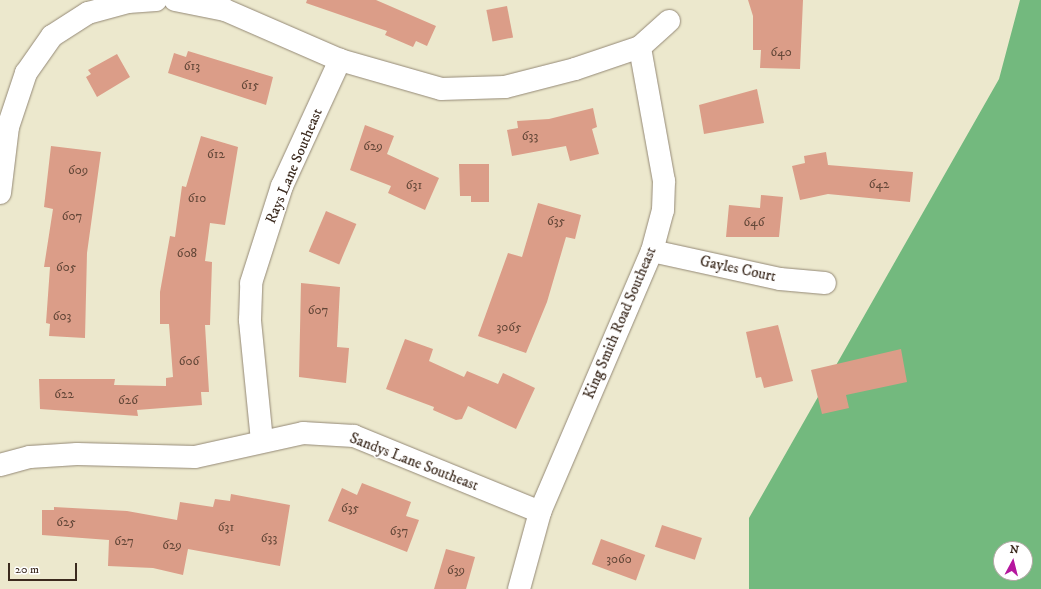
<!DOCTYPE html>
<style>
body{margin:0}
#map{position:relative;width:1041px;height:589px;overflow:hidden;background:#ece8cd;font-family:"IM FELL DW Pica",serif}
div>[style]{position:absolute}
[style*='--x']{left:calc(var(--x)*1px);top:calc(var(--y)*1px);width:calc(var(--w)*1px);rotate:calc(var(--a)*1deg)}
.forest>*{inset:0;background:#73b97e}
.building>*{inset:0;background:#db9d88;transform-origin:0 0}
.roads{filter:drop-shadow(0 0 1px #948976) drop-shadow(0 0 1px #948976)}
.minor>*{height:22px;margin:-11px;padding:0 11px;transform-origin:11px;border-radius:11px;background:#fff}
span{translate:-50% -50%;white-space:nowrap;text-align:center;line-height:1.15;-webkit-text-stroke:3.5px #fff;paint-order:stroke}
.number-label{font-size:13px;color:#634738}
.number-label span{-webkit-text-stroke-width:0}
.street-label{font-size:15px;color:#3b2a1e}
.north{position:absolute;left:993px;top:541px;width:40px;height:40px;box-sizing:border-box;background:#fff;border:1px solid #b1aaa5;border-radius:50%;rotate:7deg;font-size:11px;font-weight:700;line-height:16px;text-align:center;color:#3b2a1e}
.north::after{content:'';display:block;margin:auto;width:14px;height:18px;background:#b5179e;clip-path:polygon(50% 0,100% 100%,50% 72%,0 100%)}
.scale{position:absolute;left:8px;top:563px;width:69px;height:18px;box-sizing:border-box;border:2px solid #3b2a1e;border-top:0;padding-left:5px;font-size:12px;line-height:14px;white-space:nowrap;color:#3b2a1e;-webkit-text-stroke:3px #fff;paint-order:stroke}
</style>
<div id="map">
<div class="forest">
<i style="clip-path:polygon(evenodd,1020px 0,1041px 0,1041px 589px,749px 589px,749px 518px,999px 79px,1020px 0,1001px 549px,1025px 549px,1025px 573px,1001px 573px,1001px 549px)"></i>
</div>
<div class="building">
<i style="clip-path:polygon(307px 0,376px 0,436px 26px,427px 46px,416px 41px,413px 47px,385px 35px,387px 31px,306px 3px)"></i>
<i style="clip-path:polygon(748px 0,803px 0,800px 69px,760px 68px,761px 50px,753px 50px,753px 16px)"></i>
<i style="left:507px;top:6px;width:32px;height:21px;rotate:79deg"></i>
<i style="clip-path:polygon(188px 51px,273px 77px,266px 105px,168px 73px,174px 53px,186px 57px)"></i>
<i style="clip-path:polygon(117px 54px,130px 77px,97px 97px,86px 77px,91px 74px,88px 70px)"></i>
<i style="clip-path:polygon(757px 89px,764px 123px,704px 134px,699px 105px)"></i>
<i style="clip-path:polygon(593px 108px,597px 127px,592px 129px,599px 154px,570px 161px,566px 146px,512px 156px,507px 130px,518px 128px,517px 121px,549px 119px)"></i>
<i style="clip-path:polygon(365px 125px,394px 136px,387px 154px,439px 178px,425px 210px,388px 193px,391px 186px,350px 170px)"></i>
<i style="clip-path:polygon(201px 136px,238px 147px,225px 225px,210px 223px,205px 261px,212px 262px,210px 325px,205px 325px,209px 392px,201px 392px,202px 405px,137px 410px,138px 416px,40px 409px,39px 379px,115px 379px,114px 385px,166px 386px,166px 378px,173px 377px,169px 324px,160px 324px,160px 292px,170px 236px,175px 237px,182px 186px,186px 187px)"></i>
<i style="clip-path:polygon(51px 146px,101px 152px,87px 253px,85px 338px,49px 336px,50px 324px,46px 323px,50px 267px,44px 267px,53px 209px,44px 207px)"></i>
<i style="clip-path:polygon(826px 152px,828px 165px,913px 172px,910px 202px,828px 194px,800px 200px,792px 166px,805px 163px,804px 156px)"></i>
<i style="clip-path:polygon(459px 164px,489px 164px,489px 202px,471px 202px,471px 196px,460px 196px)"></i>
<i style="clip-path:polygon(761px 195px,783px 197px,779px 237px,726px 237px,729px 205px,760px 208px)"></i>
<i style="clip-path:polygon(538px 203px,581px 215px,575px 239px,566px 237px,547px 302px,526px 353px,478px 336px,508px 253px,522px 257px)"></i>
<i style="left:326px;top:211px;width:33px;height:44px;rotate:23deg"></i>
<i style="clip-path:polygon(301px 283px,340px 287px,337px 347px,349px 348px,346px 383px,299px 377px)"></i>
<i style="clip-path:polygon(778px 325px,793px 381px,764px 388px,761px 377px,756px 378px,746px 332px)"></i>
<i style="clip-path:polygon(405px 339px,433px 349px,429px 361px,464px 377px,467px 371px,498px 384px,503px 373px,535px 388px,516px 429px,468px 406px,462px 419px,456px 420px,433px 410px,434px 407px,386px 389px)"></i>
<i style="clip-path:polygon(901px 349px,907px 382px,846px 395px,849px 408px,822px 414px,811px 370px)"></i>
<i style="clip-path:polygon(362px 483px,411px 502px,406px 516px,419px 520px,407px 552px,328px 521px,342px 488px,357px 495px)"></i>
<i style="clip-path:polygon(231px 494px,290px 505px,280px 566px,188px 549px,183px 575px,153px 568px,108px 566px,109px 540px,42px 535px,42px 510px,54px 510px,54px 507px,127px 511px,177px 520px,180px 502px,213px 507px,215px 499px,230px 501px)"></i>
<i style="left:662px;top:525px;width:42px;height:23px;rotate:18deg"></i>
<i style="left:601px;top:539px;width:47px;height:27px;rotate:20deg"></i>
<i style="clip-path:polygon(446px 549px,475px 557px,466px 589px,434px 589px)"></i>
</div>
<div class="roads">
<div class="minor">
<i style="--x:175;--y:0;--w:51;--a:11.3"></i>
<i style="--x:225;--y:10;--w:125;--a:23.5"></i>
<i style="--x:340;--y:60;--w:105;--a:16"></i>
<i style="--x:441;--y:89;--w:64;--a:-1.8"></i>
<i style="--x:505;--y:87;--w:72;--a:-14.4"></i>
<i style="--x:575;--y:69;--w:69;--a:-18.7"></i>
<i style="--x:640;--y:47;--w:39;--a:-42"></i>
<i style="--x:0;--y:193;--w:66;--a:-83.1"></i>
<i style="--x:8;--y:127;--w:57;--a:-71.6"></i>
<i style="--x:26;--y:73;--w:45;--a:-54.9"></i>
<i style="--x:52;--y:36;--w:43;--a:-32.6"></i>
<i style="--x:88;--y:13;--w:41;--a:-15.4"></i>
<i style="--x:128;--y:2;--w:28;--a:-4"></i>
<i style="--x:652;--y:251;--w:131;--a:12.3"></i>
<i style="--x:780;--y:279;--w:45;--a:5.1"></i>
<i style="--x:262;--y:441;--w:122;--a:-95.7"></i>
<i style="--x:250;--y:320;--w:37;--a:-88"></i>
<i style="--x:251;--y:283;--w:102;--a:-72.3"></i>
<i style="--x:282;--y:186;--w:139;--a:-65.3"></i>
<i style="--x:0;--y:465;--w:31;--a:-15"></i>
<i style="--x:30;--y:457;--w:47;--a:-3.7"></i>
<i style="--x:77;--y:454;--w:118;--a:1.5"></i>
<i style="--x:195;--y:457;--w:111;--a:-12.5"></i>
<i style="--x:303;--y:433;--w:51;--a:3.4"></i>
<i style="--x:354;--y:436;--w:201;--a:22.2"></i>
<i style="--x:519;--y:589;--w:80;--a:-74.7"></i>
<i style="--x:540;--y:512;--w:284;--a:-66.8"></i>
<i style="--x:652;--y:251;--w:42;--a:-75"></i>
<i style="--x:663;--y:210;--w:29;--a:-88"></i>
<i style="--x:664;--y:181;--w:136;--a:-100.2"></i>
</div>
</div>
<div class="number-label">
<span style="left:781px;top:52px">640</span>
<span style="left:192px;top:66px">613</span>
<span style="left:250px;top:85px">615</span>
<span style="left:530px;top:136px">633</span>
<span style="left:373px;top:146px">629</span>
<span style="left:216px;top:154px">612</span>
<span style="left:78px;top:170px">609</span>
<span style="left:879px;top:184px">642</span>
<span style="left:414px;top:185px">631</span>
<span style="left:197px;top:198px">610</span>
<span style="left:72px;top:216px">607</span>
<span style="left:556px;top:221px">635</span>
<span style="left:754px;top:222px">646</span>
<span style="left:187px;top:253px">608</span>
<span style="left:66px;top:267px">605</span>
<span style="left:318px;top:310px">607</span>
<span style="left:62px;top:316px">603</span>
<span style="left:509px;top:327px">3065</span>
<span style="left:189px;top:361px">606</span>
<span style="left:64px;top:394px">622</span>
<span style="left:128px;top:400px">626</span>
<span style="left:350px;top:508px">635</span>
<span style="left:66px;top:522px">625</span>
<span style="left:226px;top:527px">631</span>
<span style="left:399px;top:531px">637</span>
<span style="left:269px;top:538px">633</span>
<span style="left:124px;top:541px">627</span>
<span style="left:172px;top:545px">629</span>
<span style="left:619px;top:559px">3060</span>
<span style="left:456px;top:570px">639</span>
</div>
<div class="street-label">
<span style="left:294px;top:166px;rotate:-67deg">Rays Lane Southeast</span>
<span style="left:738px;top:269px;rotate:12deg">Gayles Court</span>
<span style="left:620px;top:323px;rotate:-67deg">King Smith Road Southeast</span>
<span style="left:414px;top:462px;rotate:21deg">Sandys Lane Southeast</span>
</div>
<div class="north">N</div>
<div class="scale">20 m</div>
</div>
